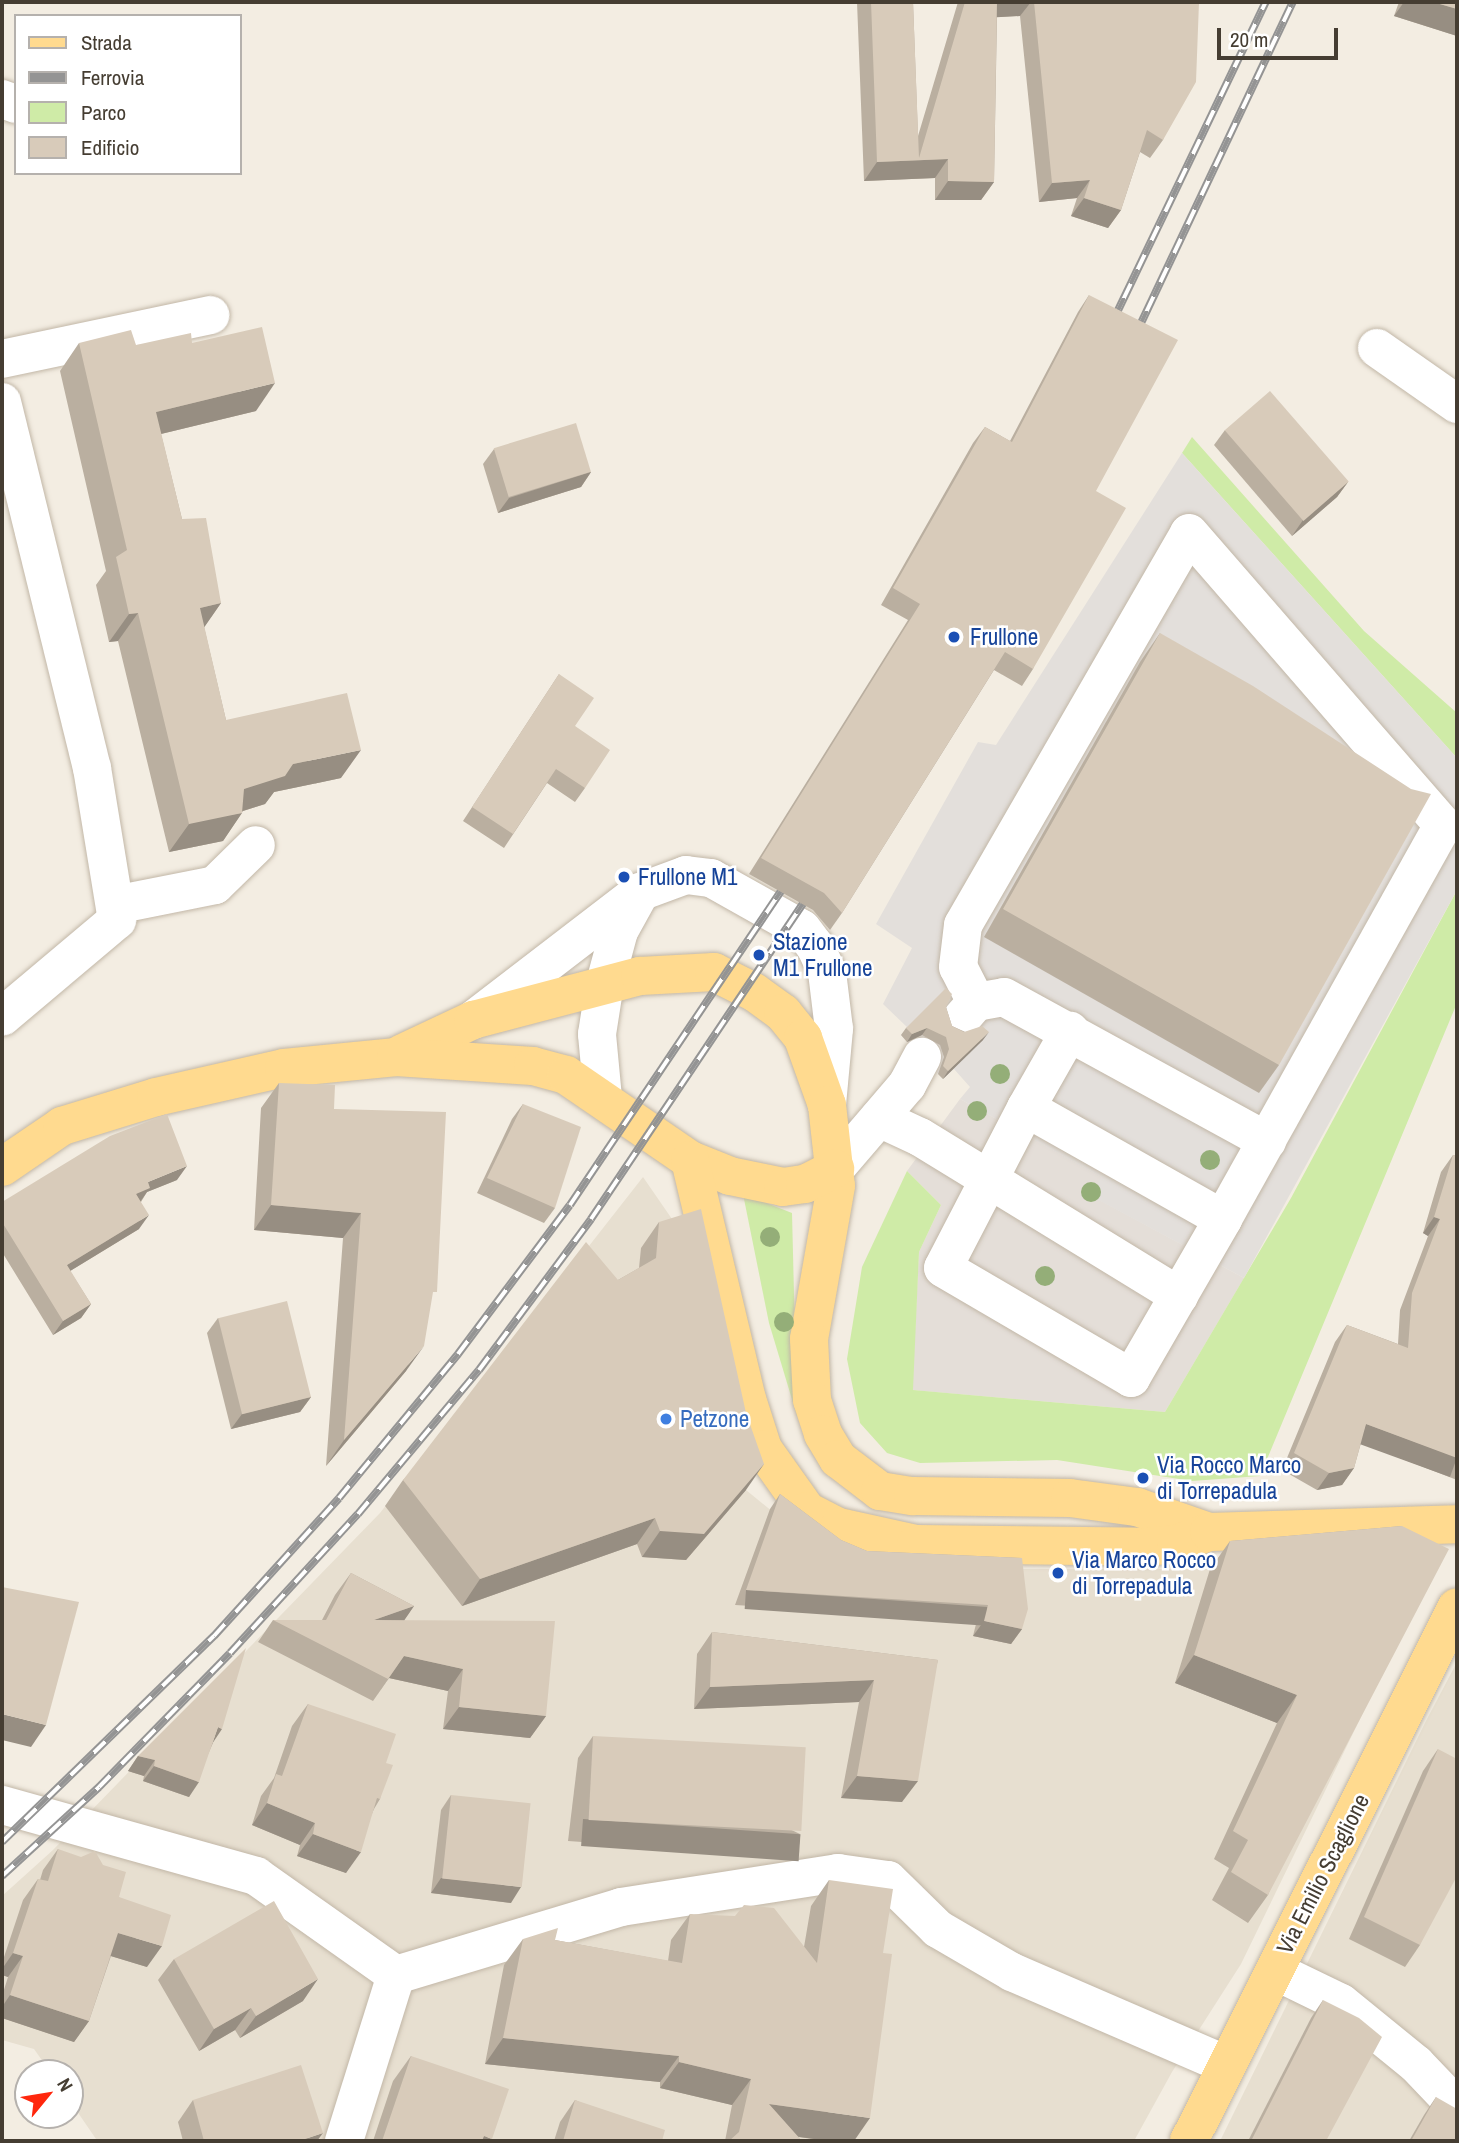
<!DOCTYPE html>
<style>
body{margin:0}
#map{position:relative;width:1459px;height:2143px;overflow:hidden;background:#f3ede2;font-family:"Archivo Narrow",sans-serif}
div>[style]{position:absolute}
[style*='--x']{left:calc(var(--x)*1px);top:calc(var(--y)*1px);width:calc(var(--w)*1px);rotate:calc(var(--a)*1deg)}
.residential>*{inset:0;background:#e7dfd0}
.industrial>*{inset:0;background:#e4ded8}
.green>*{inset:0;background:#cfeba7}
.parking>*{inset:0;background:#e3dfdb}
.roads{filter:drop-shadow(0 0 2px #c2b7a7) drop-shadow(0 0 2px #c2b7a7)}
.minor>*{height:38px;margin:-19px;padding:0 19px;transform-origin:19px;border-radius:19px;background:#fff}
.major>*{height:38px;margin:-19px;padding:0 19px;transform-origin:19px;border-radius:19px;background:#ffda8f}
.rail>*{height:8px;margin-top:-4px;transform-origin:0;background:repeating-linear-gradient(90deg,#fff 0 16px,#949494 0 32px);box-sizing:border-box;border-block:2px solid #949494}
.trees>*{width:20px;height:20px;margin:-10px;border-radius:50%;background:#94ae78}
.wall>*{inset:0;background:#baafa0}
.shaded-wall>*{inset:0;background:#978e82;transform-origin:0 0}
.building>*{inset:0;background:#d8cbba;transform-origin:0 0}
.dots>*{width:19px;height:19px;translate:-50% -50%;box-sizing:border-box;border:4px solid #fff;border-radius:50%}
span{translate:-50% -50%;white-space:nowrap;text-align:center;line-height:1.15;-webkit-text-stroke:5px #fff;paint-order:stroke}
.transit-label{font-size:23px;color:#164399}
.left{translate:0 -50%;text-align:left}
.shop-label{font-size:23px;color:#366cbe}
.street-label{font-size:23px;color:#453d32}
.frame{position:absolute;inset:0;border:4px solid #453d32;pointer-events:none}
.legend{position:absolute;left:14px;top:14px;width:228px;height:161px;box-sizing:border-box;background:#fff;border:2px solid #b5b1ad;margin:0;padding:9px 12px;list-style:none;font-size:21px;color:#453d32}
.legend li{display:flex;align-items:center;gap:14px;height:35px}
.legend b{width:35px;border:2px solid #b5b1ad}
.north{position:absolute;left:14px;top:2059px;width:70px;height:70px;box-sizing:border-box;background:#fff;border:2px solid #b5b1ad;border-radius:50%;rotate:60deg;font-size:19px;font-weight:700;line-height:28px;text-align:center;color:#453d32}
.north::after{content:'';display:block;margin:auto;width:24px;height:32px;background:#ff270d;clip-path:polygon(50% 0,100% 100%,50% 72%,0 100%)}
.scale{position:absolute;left:1217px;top:28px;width:121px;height:32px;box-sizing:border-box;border:4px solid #453d32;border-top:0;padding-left:9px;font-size:21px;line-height:24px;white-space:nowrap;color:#453d32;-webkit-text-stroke:5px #fff;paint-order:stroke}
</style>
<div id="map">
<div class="residential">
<i style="clip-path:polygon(643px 1177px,683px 1235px,746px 1490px,800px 1534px,950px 1569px,1210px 1569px,1383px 1554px,1429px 1577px,1241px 1964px,1172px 2072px,1134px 2141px,93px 2141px,96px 2139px,70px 2101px,70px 2073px,51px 2073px,34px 2049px,2px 2040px,2px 1896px,53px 1850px,380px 1513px)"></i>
<i style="clip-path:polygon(1457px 1662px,1457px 2141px,1220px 2141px,1426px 1721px)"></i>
</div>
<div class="industrial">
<i style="clip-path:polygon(960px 1099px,1102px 1177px,1092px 1196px,1244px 1278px,1165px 1412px,912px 1390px,919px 1252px,941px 1205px,907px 1171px)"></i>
</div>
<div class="green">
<i style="clip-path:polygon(1192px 437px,1364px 631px,1457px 713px,1457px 758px,1182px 453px)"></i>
<i style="clip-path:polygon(1457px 890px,1457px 1003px,1260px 1476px,1192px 1481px,1057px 1460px,920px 1463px,887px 1453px,860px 1423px,847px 1359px,862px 1267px,907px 1171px,941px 1205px,919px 1252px,913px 1390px,1165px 1412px,1291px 1198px)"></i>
<i style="clip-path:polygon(743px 1194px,792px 1213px,797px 1416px,769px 1323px)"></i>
</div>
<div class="parking">
<i style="clip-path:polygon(1182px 453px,1457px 758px,1457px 890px,1244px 1278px,1091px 1196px,1101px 1177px,960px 1099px,970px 1087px,954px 1069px,943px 1079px,901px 1035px,908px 1028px,883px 1004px,912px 948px,876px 924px,978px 742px,996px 745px)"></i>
</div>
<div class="roads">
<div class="minor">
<i style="--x:2;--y:99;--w:15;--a:20"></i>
<i style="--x:1377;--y:348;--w:98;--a:35"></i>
<i style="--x:2;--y:359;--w:213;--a:-11.9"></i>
<i style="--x:2;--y:402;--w:377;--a:76.2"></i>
<i style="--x:92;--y:768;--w:154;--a:80.7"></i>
<i style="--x:117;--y:920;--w:150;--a:139.9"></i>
<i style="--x:115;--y:905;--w:102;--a:-11.3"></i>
<i style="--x:215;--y:885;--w:57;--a:-44.3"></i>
<i style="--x:976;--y:1002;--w:39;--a:-117"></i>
<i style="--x:958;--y:967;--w:42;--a:-83.2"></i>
<i style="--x:963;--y:925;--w:452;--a:-60"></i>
<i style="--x:1189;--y:533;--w:387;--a:49"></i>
<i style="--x:1443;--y:825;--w:451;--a:119.2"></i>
<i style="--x:1223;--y:1219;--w:226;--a:-150.6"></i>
<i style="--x:1026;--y:1108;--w:89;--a:-60.3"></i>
<i style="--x:962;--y:1018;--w:21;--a:-49"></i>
<i style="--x:976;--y:1002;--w:28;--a:-10"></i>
<i style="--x:1004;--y:997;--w:300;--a:28.7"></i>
<i style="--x:473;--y:1020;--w:210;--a:-37.5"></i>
<i style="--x:640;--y:892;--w:49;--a:-20.3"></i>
<i style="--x:686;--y:875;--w:25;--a:7"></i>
<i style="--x:711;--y:878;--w:104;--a:29.3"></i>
<i style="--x:802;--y:929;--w:21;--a:53"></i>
<i style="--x:815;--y:946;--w:29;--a:65"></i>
<i style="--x:827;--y:972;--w:57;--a:83"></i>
<i style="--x:834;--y:1029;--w:76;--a:95.3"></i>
<i style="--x:603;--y:1098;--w:64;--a:-95.4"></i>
<i style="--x:597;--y:1034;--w:52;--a:-81.1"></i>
<i style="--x:605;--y:983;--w:54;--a:-74.9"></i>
<i style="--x:619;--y:931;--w:39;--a:-61"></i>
<i style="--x:1026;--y:1108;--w:180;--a:117.4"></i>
<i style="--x:943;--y:1268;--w:218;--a:30.3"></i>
<i style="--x:1131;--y:1378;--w:184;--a:-59.9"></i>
<i style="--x:879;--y:1118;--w:45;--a:24.9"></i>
<i style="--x:920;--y:1137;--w:304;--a:31.5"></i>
<i style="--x:835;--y:1169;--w:111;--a:-49.4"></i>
<i style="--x:907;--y:1085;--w:32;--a:-62"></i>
<i style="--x:2;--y:1805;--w:264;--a:15.6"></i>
<i style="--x:256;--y:1876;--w:171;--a:35.3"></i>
<i style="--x:1275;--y:1971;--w:73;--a:25.9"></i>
<i style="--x:1341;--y:2003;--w:97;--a:39.1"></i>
<i style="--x:1416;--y:2064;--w:59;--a:46.4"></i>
<i style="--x:396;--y:1975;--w:235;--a:-16.8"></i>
<i style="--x:621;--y:1907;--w:220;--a:-8.9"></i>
<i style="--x:838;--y:1873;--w:50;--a:8"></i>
<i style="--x:888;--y:1880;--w:70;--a:44.4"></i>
<i style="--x:938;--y:1929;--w:86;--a:30.2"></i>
<i style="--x:1012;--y:1972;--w:234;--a:23.4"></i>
<i style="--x:344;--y:2141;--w:174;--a:-72.6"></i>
</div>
<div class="major">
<i style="--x:401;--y:1054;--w:80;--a:-25.3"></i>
<i style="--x:473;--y:1020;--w:173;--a:-14.8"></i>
<i style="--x:640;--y:976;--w:74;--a:-3.1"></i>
<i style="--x:714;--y:972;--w:45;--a:26.6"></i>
<i style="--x:754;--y:992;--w:36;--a:36"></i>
<i style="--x:783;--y:1013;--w:32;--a:51"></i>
<i style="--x:803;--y:1038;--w:71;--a:70.3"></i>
<i style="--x:827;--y:1105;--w:81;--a:83.7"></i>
<i style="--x:836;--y:1186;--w:155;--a:100"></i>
<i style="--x:809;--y:1339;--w:61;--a:87.2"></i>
<i style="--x:812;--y:1400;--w:36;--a:72"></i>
<i style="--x:823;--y:1434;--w:29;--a:59"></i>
<i style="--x:838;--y:1459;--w:53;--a:37.3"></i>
<i style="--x:880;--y:1491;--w:33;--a:9"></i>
<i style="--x:913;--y:1496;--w:157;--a:0.7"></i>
<i style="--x:1070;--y:1498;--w:68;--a:7.7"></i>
<i style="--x:1137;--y:1507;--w:76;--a:19.1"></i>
<i style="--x:690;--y:1160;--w:43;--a:21.8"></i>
<i style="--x:730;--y:1176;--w:54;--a:11.7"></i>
<i style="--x:783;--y:1187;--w:22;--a:-8"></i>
<i style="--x:805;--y:1184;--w:34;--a:-27"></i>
<i style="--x:2;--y:1167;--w:73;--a:-34.3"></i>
<i style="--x:62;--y:1126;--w:98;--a:-17.1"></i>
<i style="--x:156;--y:1097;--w:131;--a:-12.8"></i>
<i style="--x:284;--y:1068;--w:113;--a:-5.6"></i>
<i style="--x:396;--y:1057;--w:137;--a:3.8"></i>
<i style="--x:533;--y:1066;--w:34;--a:15"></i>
<i style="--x:566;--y:1075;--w:150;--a:34.4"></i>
<i style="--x:690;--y:1160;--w:246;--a:76.6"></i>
<i style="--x:747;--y:1399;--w:52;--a:72.3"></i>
<i style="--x:763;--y:1449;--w:76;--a:54.6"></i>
<i style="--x:807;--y:1511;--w:36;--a:27"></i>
<i style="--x:839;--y:1527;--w:79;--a:12.4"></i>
<i style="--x:916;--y:1544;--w:231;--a:0.7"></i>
<i style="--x:1147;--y:1547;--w:29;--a:-6"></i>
<i style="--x:1176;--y:1544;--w:35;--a:-20"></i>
<i style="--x:1209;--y:1532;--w:248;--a:-1.8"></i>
<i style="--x:1189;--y:2141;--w:597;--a:-63.35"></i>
</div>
</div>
<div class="rail">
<i style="--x:1110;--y:327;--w:361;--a:-64.4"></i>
<i style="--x:1133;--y:340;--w:374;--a:-64.7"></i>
<i style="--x:2;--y:1842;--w:296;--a:-44.2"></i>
<i style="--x:214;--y:1636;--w:186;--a:-47.8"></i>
<i style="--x:339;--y:1498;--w:187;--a:-50.4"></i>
<i style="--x:458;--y:1354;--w:186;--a:-53.1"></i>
<i style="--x:570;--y:1205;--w:398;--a:-56.1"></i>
<i style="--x:2;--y:1876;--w:132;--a:-42.5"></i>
<i style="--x:99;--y:1787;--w:187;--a:-45.6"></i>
<i style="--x:230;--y:1653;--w:189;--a:-47.4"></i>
<i style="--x:358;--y:1514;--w:188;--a:-50"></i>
<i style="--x:479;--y:1370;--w:188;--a:-53.4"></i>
<i style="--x:591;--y:1219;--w:400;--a:-56.1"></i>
</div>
<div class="trees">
<i style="left:1000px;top:1074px"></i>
<i style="left:977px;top:1111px"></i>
<i style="left:1210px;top:1160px"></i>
<i style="left:1091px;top:1192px"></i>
<i style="left:770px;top:1237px"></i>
<i style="left:1045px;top:1276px"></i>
<i style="left:784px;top:1322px"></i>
</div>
<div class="wall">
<i style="clip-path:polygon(857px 2px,913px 2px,918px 136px,958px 2px,1199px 2px,1163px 140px,1150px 158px,1140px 152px,1121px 210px,1108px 228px,1071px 216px,1077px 198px,1039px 202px,1020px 16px,997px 17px,994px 182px,981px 200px,935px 200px,935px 178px,864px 181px)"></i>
<i style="clip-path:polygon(1399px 2px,1457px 2px,1457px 36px,1394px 16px)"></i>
<i style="clip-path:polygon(1089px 295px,1096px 491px,1033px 669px,1022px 686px,994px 670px,842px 913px,830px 930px,813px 910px,749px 874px,908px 620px,881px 605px,973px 443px,985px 427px,1010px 441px,1078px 312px)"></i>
<i style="clip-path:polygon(79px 343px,136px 345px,192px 343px,256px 411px,161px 434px,182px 519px,221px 603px,204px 627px,226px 720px,341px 778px,274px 792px,265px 804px,243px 811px,223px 841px,169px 852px,118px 641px,109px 642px,96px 585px,106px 571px,60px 371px)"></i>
<i style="clip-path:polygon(1225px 430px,1348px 482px,1337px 497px,1292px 536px,1214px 445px)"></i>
<i style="clip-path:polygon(494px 449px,591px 472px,581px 487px,498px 513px,483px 464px)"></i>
<i style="clip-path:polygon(1160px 633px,1279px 1065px,1259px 1093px,984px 937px,1140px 662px)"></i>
<i style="clip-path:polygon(559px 674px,575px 726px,585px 788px,575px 802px,547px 783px,504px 848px,463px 821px)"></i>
<i style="clip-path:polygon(946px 1007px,952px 1026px,983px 1040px,943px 1079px,938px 1074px,944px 1057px,940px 1045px,922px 1035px,907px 1042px,901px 1035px,906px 1028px)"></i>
<i style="clip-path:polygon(279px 1083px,334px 1109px,431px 1301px,406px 1371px,326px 1466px,343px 1238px,254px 1230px,261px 1108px)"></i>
<i style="clip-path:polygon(523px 1104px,555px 1208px,544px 1223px,477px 1193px,512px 1119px)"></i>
<i style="clip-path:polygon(1453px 1155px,1457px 1156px,1457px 1480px,1361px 1443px,1354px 1468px,1342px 1485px,1317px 1490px,1282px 1470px,1335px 1342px,1347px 1325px,1398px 1344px,1400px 1310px,1428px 1236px,1423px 1233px,1441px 1172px)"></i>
<i style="clip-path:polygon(177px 1180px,147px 1192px,141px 1202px,139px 1229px,70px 1271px,91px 1304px,81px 1318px,53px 1335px,2px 1252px,2px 1202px)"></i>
<i style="clip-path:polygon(659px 1222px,746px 1490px,686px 1560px,642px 1557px,637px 1544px,462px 1606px,385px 1506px,403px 1480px,618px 1280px,639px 1268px,641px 1248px)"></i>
<i style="clip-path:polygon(218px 1318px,311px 1397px,300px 1412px,231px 1429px,207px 1333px)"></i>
<i style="clip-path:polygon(780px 1494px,841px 1540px,867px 1551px,1022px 1558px,1022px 1629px,1011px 1644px,973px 1636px,977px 1620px,735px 1605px,770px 1509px)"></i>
<i style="clip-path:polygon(1402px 1526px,1268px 1895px,1248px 1923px,1212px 1900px,1229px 1868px,1214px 1859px,1277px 1723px,1175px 1683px,1210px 1569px,1230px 1541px)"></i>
<i style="clip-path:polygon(351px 1573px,414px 1606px,404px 1620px,546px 1716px,530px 1738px,443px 1729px,448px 1691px,389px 1678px,373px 1701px,258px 1642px,273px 1620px,322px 1620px,335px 1595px)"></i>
<i style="clip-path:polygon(712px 1632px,938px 1660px,902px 1802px,841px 1798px,859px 1702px,694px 1709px,697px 1654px)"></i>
<i style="clip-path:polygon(308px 1704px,386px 1763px,380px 1799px,374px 1809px,346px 1873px,297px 1856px,300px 1845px,252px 1825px,261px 1796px,274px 1778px,292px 1726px)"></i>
<i style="clip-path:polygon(593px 1736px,800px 1834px,785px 1856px,568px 1841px,578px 1758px)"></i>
<i style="clip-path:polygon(213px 1743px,189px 1797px,143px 1781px,144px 1776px,128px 1771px,138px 1756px)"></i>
<i style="clip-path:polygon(1438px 1749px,1420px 1945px,1405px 1967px,1349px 1939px,1423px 1771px)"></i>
<i style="clip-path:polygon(451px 1795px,511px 1903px,431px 1893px,441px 1810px)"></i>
<i style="clip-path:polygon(58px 1849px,119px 1897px,147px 1967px,111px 1956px,89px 2021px,74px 2042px,2px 2018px,2px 1996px,8px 1977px,2px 1975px,2px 1963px,23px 1900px,38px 1879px,40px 1880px,43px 1870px)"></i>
<i style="clip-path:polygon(829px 1880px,828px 2141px,798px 2137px,802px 2141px,725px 2141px,732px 2105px,660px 2088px,660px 2082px,485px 2064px,504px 1965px,523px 1939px,555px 1940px,668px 1961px,671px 1940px,690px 1914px,804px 1947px,811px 1906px)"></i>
<i style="clip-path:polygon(174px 1959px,303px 2001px,240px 2038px,235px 2030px,199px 2051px,158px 1980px)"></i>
<i style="clip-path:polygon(1323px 2000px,1326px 2141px,1248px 2141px,1311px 2018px)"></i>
<i style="clip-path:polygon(411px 2056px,491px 2141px,373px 2141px,393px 2081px)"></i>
<i style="clip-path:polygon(1436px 2097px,1454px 2141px,1409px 2141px,1424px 2115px)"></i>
<i style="clip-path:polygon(193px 2100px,317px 2141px,183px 2141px,178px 2122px)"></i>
<i style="clip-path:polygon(575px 2100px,662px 2141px,554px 2141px,560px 2122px)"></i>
</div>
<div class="shaded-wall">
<i style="clip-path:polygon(995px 2px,1031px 2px,1020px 16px,984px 18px)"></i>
<i style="clip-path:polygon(1404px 2px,1433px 2px,1457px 9px,1457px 36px,1394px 16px)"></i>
<i style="clip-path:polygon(948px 159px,935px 178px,864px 181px,877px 162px)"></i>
<i style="clip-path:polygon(1090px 180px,1077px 198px,1039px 202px,1052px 183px)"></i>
<i style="clip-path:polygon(948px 181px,994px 182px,981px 200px,935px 200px)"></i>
<i style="clip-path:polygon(1084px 198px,1121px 210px,1108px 228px,1071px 216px)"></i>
<i style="clip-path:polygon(275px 383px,256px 411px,136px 440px,156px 412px)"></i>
<i style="clip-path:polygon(591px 472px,581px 487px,498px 513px,509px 498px)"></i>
<i style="clip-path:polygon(1348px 482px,1337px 497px,1292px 536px,1303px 520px)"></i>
<i style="clip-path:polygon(221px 603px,201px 632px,200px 608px)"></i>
<i style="clip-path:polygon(138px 613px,118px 641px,109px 642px,129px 614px)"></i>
<i style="clip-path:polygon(361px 750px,341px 778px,274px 792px,265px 804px,230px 815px,242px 813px,223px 841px,169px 852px,189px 824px,244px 789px,293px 764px)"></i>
<i style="clip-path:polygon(927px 1028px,922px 1035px,907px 1042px,912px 1034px)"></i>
<i style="clip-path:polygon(989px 1032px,983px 1040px,943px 1079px,948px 1071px)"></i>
<i style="clip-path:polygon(187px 1166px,177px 1180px,147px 1192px,140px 1202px,136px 1194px,148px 1182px)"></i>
<i style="clip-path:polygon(271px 1205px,361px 1213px,343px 1238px,254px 1230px)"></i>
<i style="clip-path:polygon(149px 1215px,139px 1229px,57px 1279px,67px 1265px)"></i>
<i style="clip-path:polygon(1434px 1217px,1440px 1219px,1428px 1236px,1423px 1233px)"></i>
<i style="clip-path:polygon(91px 1304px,81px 1318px,53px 1335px,63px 1321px)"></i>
<i style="clip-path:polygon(424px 1346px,406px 1371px,326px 1466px,344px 1440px)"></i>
<i style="clip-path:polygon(311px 1397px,300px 1412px,231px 1429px,242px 1414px)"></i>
<i style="left:1366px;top:1424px;width:97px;height:21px;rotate:20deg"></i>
<i style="clip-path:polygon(764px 1464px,746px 1490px,686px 1560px,642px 1557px,660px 1531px)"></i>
<i style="clip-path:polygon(1354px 1468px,1342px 1485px,1317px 1490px,1329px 1473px)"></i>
<i style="clip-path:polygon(655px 1518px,637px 1544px,462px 1606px,480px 1579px)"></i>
<i style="left:746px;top:1590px;width:242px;height:19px;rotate:4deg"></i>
<i style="clip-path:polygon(414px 1606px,399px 1628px,374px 1620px)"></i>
<i style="clip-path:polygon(984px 1621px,1022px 1629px,1011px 1644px,973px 1636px)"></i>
<i style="clip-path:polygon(1194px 1655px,1297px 1695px,1277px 1723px,1175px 1683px)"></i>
<i style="clip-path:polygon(404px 1656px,463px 1669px,448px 1691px,389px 1678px,373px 1701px)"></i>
<i style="clip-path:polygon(874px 1680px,859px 1702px,694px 1709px,710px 1687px)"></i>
<i style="clip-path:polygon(459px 1707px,546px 1716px,530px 1738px,443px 1729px)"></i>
<i style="clip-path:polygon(2px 1714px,46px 1725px,31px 1747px,2px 1740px)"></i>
<i style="clip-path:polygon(218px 1727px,222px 1729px,212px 1744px)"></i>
<i style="clip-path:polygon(138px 1756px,155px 1760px,144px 1776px,128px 1771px)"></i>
<i style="clip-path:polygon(154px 1766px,199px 1782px,189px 1797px,143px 1781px)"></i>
<i style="clip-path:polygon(857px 1776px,918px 1781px,902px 1802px,841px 1798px)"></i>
<i style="clip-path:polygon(267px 1803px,315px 1823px,300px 1845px,252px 1825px)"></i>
<i style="left:583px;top:1819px;width:218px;height:27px;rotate:4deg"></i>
<i style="clip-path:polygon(313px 1834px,361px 1852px,346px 1873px,297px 1856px)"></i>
<i style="clip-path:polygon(441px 1878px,521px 1887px,511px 1903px,431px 1893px)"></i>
<i style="clip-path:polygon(118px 1933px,162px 1946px,147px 1967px,104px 1954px)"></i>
<i style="clip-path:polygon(13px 1953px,23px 1956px,8px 1977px,2px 1975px,2px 1969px)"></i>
<i style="clip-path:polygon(318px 1979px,303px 2001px,240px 2038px,256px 2016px)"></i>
<i style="clip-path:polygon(10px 1995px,89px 2021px,74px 2042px,2px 2018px,2px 2007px)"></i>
<i style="clip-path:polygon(251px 2008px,235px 2030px,199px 2051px,214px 2029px)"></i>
<i style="clip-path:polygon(503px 2038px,679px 2056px,660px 2082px,485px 2064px)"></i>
<i style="clip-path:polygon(679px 2062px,751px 2079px,732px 2105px,660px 2088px)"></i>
<i style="clip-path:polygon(769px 2104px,870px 2118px,854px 2141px,828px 2141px,751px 2130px)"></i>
<i style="clip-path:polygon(323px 2133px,317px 2141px,299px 2141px)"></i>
<i style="clip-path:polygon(484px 2136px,492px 2139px,491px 2141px,480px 2141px)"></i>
</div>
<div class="building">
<i style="clip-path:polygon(871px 2px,913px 2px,919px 158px,965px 2px,997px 2px,994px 182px,948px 181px,948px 159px,877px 162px)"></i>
<i style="clip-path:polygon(1034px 2px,1199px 2px,1196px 82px,1163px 140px,1147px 130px,1121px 210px,1084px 198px,1090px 180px,1052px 183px)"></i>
<i style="clip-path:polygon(1433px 2px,1457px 2px,1457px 9px)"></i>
<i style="clip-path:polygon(1089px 295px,1178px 340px,1096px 491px,1126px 508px,1033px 669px,1005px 652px,842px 913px,824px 893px,761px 858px,920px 604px,893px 588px,985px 427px,1012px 442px)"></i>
<i style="clip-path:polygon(262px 327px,275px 383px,156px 412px,182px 519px,206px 518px,221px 603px,200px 608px,226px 720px,347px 693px,361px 750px,293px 764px,285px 776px,244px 789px,242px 813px,189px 824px,138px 613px,129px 614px,116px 557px,127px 550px,79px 343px,131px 330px,136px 345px,191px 333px,192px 343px)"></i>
<i style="left:1270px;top:391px;width:120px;height:60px;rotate:49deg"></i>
<i style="left:576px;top:423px;width:51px;height:86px;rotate:73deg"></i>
<i style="clip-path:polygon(1160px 633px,1253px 686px,1411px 789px,1431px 794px,1279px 1065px,1003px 909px)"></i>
<i style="clip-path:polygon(559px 674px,594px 698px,575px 726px,610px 750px,585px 788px,556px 769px,513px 834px,472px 807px)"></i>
<i style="clip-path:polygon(946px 988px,952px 994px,946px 1007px,952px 1026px,964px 1032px,982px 1026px,989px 1032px,948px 1071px,943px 1066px,949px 1049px,946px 1037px,927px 1028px,912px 1034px,906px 1028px)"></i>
<i style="clip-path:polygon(279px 1083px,335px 1085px,334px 1109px,446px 1112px,437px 1292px,433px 1292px,424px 1346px,344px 1440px,361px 1213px,271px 1205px)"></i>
<i style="clip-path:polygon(523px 1104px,581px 1127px,555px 1208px,487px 1178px)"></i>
<i style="clip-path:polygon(167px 1114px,187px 1166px,148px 1182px,150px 1188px,136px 1194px,149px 1215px,67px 1265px,91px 1304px,63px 1321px,2px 1222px,2px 1202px,110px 1136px)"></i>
<i style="clip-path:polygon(1453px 1155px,1457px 1156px,1457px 1458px,1366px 1424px,1354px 1468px,1329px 1473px,1294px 1453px,1347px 1325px,1408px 1348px,1412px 1293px,1440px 1219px,1434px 1217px)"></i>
<i style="clip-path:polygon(701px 1209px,746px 1413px,764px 1464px,704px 1534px,660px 1531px,655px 1518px,480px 1579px,403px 1480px,586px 1242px,618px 1280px,656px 1258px,659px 1222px)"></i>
<i style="left:287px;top:1301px;width:99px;height:71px;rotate:76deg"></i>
<i style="clip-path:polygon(780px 1494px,841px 1540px,867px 1551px,1022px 1558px,1028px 1609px,1022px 1629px,984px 1621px,988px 1605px,746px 1590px)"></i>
<i style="clip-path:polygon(1402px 1526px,1449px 1549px,1268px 1895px,1231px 1872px,1248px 1840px,1233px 1831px,1297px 1695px,1194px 1655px,1230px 1541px)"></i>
<i style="clip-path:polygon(351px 1573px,414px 1606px,374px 1620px,555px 1621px,546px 1716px,459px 1707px,463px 1669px,404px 1656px,388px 1679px,273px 1620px,326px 1620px)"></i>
<i style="clip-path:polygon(2px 1587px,79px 1602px,46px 1725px,2px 1714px)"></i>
<i style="clip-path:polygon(712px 1632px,938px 1660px,918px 1781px,857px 1776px,874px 1680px,710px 1687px)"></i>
<i style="clip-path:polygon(246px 1648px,222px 1729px,218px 1727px,199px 1782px,154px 1766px,155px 1760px,138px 1756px)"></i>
<i style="clip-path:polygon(308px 1704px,396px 1734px,386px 1763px,393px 1765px,380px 1799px,377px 1798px,361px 1852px,313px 1834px,315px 1823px,267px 1803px,276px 1774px,282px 1776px)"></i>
<i style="left:593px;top:1736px;width:213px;height:84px;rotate:3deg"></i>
<i style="clip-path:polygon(1438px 1749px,1457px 1759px,1457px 1876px,1420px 1945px,1364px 1917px)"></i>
<i style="left:451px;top:1795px;width:80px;height:84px;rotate:6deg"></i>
<i style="clip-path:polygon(58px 1849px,81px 1857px,95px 1851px,103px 1865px,126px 1872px,119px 1897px,171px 1915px,162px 1946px,118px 1933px,89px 2021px,10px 1995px,23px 1956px,13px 1953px,38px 1879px,48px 1881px)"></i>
<i style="clip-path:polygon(829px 1880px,893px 1889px,883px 1953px,892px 1954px,870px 2118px,769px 2104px,802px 2141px,729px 2141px,739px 2132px,751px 2079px,679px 2062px,679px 2056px,503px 2038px,523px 1939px,558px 1928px,555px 1940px,682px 1963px,690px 1914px,735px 1916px,744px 1905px,774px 1908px,817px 1963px)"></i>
<i style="clip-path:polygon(274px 1901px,318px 1979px,256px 2016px,251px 2008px,214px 2029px,174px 1959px)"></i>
<i style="clip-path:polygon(1323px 2000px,1359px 2018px,1382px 2037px,1326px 2141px,1251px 2141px)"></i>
<i style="clip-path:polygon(411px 2056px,509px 2089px,492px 2139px,484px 2136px,482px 2141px,382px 2141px)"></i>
<i style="clip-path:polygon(301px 2065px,323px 2133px,299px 2141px,204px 2141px,193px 2100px)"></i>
<i style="clip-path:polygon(1436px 2097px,1457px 2109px,1457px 2135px,1454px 2141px,1411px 2141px)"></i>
<i style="clip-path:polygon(575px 2100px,665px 2130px,662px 2141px,563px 2141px)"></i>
</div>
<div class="dots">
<i style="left:954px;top:637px;background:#1a4fb4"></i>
<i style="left:624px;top:877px;background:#1a4fb4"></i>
<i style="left:759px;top:955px;background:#1a4fb4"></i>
<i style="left:666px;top:1419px;background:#3f7fe0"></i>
<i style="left:1143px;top:1478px;background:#1a4fb4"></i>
<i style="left:1058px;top:1573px;background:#1a4fb4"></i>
</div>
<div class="transit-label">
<span class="left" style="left:970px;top:637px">Frullone</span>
<span class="left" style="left:638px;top:877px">Frullone M1</span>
<span class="left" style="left:773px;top:955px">Stazione<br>M1 Frullone</span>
<span class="left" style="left:1157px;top:1478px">Via Rocco Marco<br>di Torrepadula</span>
<span class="left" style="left:1072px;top:1573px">Via Marco Rocco<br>di Torrepadula</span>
</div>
<div class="shop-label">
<span class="left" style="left:680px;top:1419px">Petzone</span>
</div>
<div class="street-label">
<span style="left:1323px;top:1874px;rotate:-63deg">Via Emilio Scaglione</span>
</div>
<div class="frame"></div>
<ul class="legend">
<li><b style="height:9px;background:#ffda8f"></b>Strada</li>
<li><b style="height:9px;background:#949494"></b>Ferrovia</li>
<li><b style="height:19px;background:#cfeba7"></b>Parco</li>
<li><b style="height:19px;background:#d8cbba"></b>Edificio</li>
</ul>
<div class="north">N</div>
<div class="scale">20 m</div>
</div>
